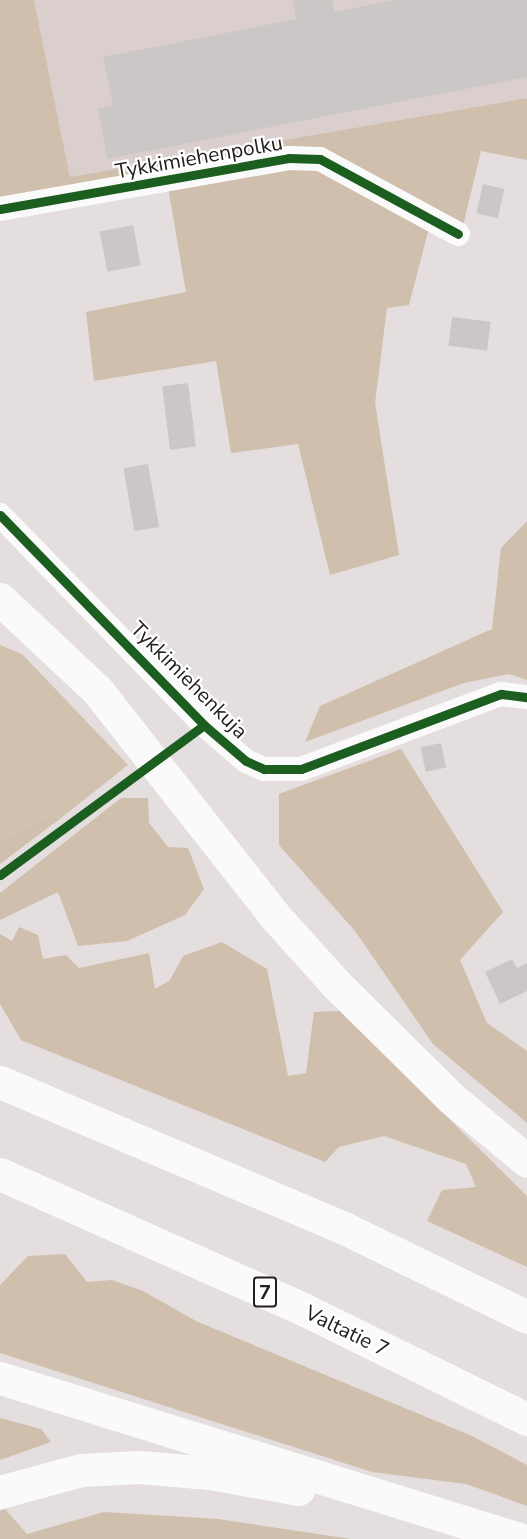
<!DOCTYPE html>
<style>
body{margin:0}
#map{position:relative;width:527px;height:1539px;overflow:hidden;background:#e4dede;font-family:"Nunito Sans",sans-serif}
div>[style]{position:absolute}
[style*='--x']{left:calc(var(--x)*1px);top:calc(var(--y)*1px);width:calc(var(--w)*1px);rotate:calc(var(--a)*1deg)}
.built>*{inset:0;background:#dbcfcd}
.green>*{inset:0;background:#d1c1af}
.forest>*{inset:0;background:#cfbfac}
.building>*{inset:0;background:#ccc7c7;transform-origin:0 0}
.street>*{height:24px;margin:-12px;padding:0 12px;transform-origin:12px;border-radius:12px;background:#fbfafa}
.highway>*{height:33px;margin:-16.5px;padding:0 16.5px;transform-origin:16.5px;border-radius:16.5px;background:#fbfafa}
.cycleway>*{height:9px;margin:-4.5px;padding:0 4.5px;transform-origin:4.5px;border-radius:4.5px;background:#1b5e20}
span{translate:-50% -50%;white-space:nowrap;text-align:center;line-height:1.15;-webkit-text-stroke:4.5px #fff;paint-order:stroke}
.shield-label span{padding:2px 4px;background:#fff;border:2px solid;border-radius:4px;-webkit-text-stroke-width:0}
.shield-label{font-size:20px;color:#24201f;font-weight:700}
.street-label{font-size:21px;color:#24201f}
</style>
<div id="map">
<div class="built">
<i style="clip-path:polygon(34px 0,527px 0,527px 98px,70px 177px)"></i>
</div>
<div class="green">
<i style="clip-path:polygon(0 645px,22px 654px,128px 765px,61px 818px,49px 815px,0 842px)"></i>
<i style="clip-path:polygon(5px 1509px,27px 1534px,25px 1539px,0 1539px,0 1511px)"></i>
</div>
<div class="forest">
<i style="clip-path:polygon(0 0,34px 0,70px 177px,527px 98px,527px 160px,481px 151px,463px 226px,321px 150px,0 198px)"></i>
<i style="clip-path:polygon(317px 166px,429px 228px,409px 305px,387px 308px,375px 403px,399px 555px,330px 575px,298px 444px,231px 453px,216px 361px,94px 381px,86px 312px,186px 292px,168px 187px)"></i>
<i style="clip-path:polygon(527px 521px,527px 680px,509px 674px,464px 683px,305px 742px,320px 706px,492px 629px,501px 548px)"></i>
<i style="clip-path:polygon(401px 749px,503px 912px,460px 960px,487px 1023px,527px 1051px,527px 1123px,433px 1044px,355px 931px,279px 845px,279px 794px)"></i>
<i style="clip-path:polygon(121px 798px,148px 798px,149px 823px,168px 847px,188px 848px,204px 889px,185px 915px,127px 941px,78px 946px,58px 892px,0 920px,0 893px)"></i>
<i style="clip-path:polygon(49px 815px,61px 818px,0 864px,0 842px)"></i>
<i style="clip-path:polygon(19px 927px,38px 935px,43px 959px,66px 955px,79px 968px,149px 953px,155px 989px,170px 980px,183px 956px,222px 942px,267px 969px,288px 1076px,306px 1073px,314px 1012px,340px 1011px,527px 1196px,527px 1267px,427px 1221px,442px 1190px,476px 1187px,466px 1164px,384px 1136px,339px 1147px,325px 1162px,21px 1040px,0 1004px,0 934px,12px 941px)"></i>
<i style="clip-path:polygon(65px 1254px,87px 1282px,112px 1280px,143px 1291px,196px 1321px,472px 1436px,527px 1465px,527px 1506px,466px 1484px,372px 1472px,0 1353px,0 1285px,28px 1256px)"></i>
<i style="clip-path:polygon(0 1418px,41px 1429px,51px 1442px,0 1460px)"></i>
<i style="clip-path:polygon(104px 1512px,218px 1519px,351px 1539px,25px 1539px,27px 1534px)"></i>
</div>
<div class="building">
<i style="clip-path:polygon(293px 0,332px 0,335px 12px,394px 0,527px 0,527px 77px,107px 159px,98px 108px,113px 106px,103px 57px,296px 19px)"></i>
<i style="left:483px;top:184px;width:22px;height:30px;rotate:13deg"></i>
<i style="left:133px;top:225px;width:41px;height:34px;rotate:79deg"></i>
<i style="left:452px;top:317px;width:39px;height:29px;rotate:7deg"></i>
<i style="left:188px;top:383px;width:64px;height:26px;rotate:83deg"></i>
<i style="left:148px;top:464px;width:64px;height:25px;rotate:80deg"></i>
<i style="left:441px;top:743px;width:25px;height:21px;rotate:78deg"></i>
<i style="clip-path:polygon(512px 959px,517px 968px,527px 963px,527px 991px,500px 1004px,485px 972px)"></i>
</div>
<div class="street">
<i style="--x:0;--y:209;--w:293;--a:-10"></i>
<i style="--x:289;--y:158;--w:31;--a:2"></i>
<i style="--x:320;--y:159;--w:157;--a:28.5"></i>
<i style="--x:0;--y:515;--w:293;--a:45.8"></i>
<i style="--x:204;--y:725;--w:55;--a:40.6"></i>
<i style="--x:246;--y:761;--w:20;--a:24"></i>
<i style="--x:264;--y:769;--w:37;--a:0"></i>
<i style="--x:301;--y:769;--w:214;--a:-20.6"></i>
<i style="--x:501;--y:694;--w:26;--a:7"></i>
</div>
<div class="highway">
<i style="--x:0;--y:599;--w:133;--a:43.2"></i>
<i style="--x:97;--y:690;--w:285;--a:51.8"></i>
<i style="--x:273;--y:914;--w:96;--a:48"></i>
<i style="--x:337;--y:985;--w:159;--a:44.7"></i>
<i style="--x:450;--y:1097;--w:100;--a:39.7"></i>
<i style="--x:0;--y:1082;--w:376;--a:23"></i>
<i style="--x:346;--y:1229;--w:201;--a:25.9"></i>
<i style="--x:0;--y:1174;--w:334;--a:24"></i>
<i style="--x:305;--y:1310;--w:247;--a:26.2"></i>
<i style="--x:0;--y:1378;--w:543;--a:17.23"></i>
<i style="--x:0;--y:1492;--w:84;--a:-15.2"></i>
<i style="--x:81;--y:1470;--w:58;--a:-3"></i>
<i style="--x:139;--y:1467;--w:71;--a:4.8"></i>
<i style="--x:210;--y:1473;--w:90;--a:10.2"></i>
</div>
<div class="cycleway">
<i style="--x:0;--y:209;--w:293;--a:-10"></i>
<i style="--x:289;--y:158;--w:31;--a:2"></i>
<i style="--x:320;--y:159;--w:157;--a:28.5"></i>
<i style="--x:0;--y:515;--w:293;--a:45.8"></i>
<i style="--x:204;--y:725;--w:55;--a:40.6"></i>
<i style="--x:246;--y:761;--w:20;--a:24"></i>
<i style="--x:264;--y:769;--w:37;--a:0"></i>
<i style="--x:301;--y:769;--w:214;--a:-20.6"></i>
<i style="--x:501;--y:694;--w:26;--a:7"></i>
<i style="--x:0;--y:875;--w:253;--a:-36.3"></i>
</div>
<div class="shield-label">
<span style="left:265px;top:1292px">7</span>
</div>
<div class="street-label">
<span style="left:199px;top:157px;rotate:-10deg">Tykkimiehenpolku</span>
<span style="left:189px;top:680px;rotate:45deg">Tykkimiehenkuja</span>
<span style="left:347px;top:1331px;rotate:26deg">Valtatie 7</span>
</div>
</div>
